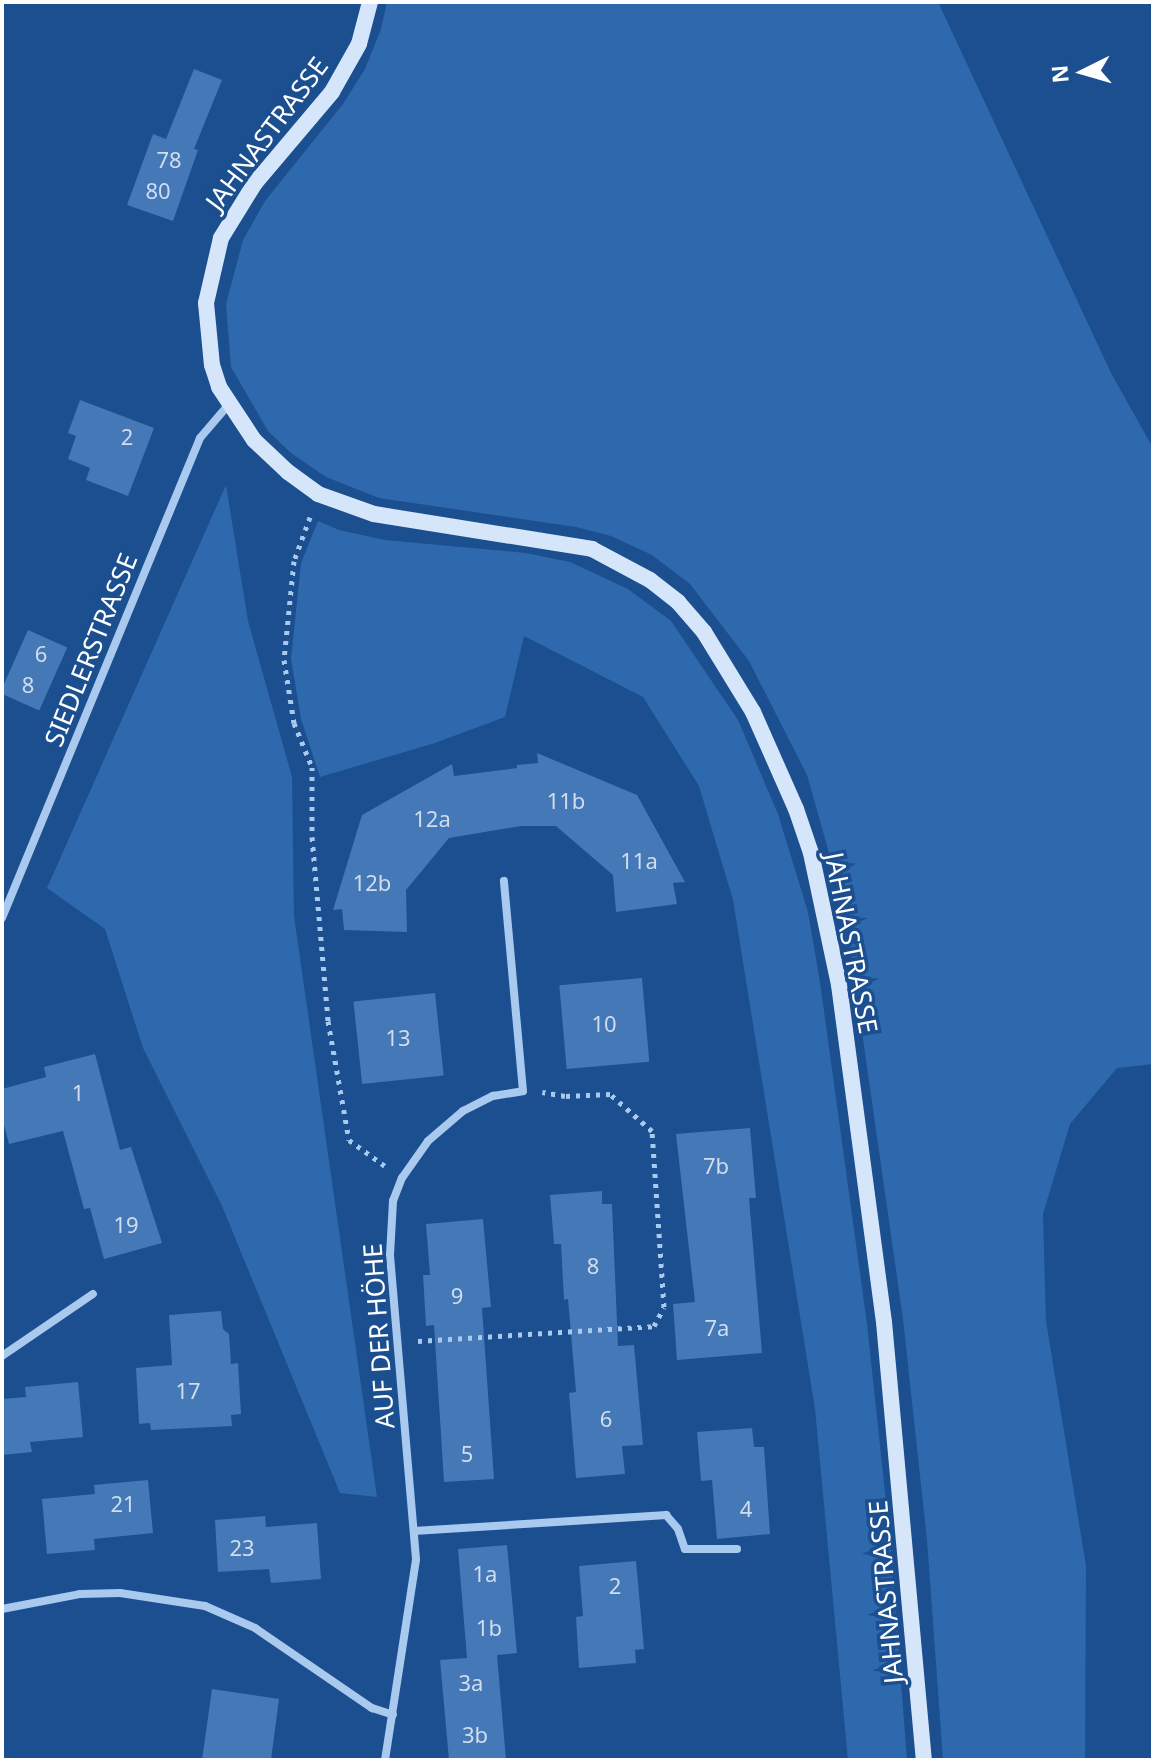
<!DOCTYPE html>
<meta charset="utf-8">
<style>
body{margin:0}
#map{position:relative;width:1155px;height:1762px;overflow:hidden;background:#1b4f8f;font-family:"Noto Sans",sans-serif}
div>[style]{position:absolute}
[style*='--x']{left:calc(var(--x)*1px);top:calc(var(--y)*1px);width:calc(var(--w)*1px);rotate:calc(var(--a)*1deg)}
.green>*{inset:0;background:#2e69ad}
.building>*{inset:0;background:#4478b7;transform-origin:0 0}
.path>*{height:5px;margin-top:-2.5px;transform-origin:0;background:repeating-linear-gradient(90deg,#a9c9ee 0 4px,transparent 0 10px)}
.street>*{height:8px;margin:-4px;padding:0 4px;transform-origin:4px;border-radius:4px;background:#a9c9ee}
.secondary>*{height:16px;margin:-8px;padding:0 8px;transform-origin:8px;border-radius:8px;background:#d6e6fa}
span{translate:-50% -50%;white-space:nowrap;text-align:center;line-height:1.15;-webkit-text-stroke:7px #1b4f8f;paint-order:stroke}
.number-label{font-size:22px;color:#d0dded}
.number-label span{-webkit-text-stroke-width:0}
.street-label{font-size:26px;color:#fff}
.frame{position:absolute;inset:0;border:4px solid #fff;pointer-events:none}
.north{position:absolute;left:1043px;top:32px;width:80px;height:80px;-webkit-text-stroke:6px #1b4f8f;paint-order:stroke;rotate:265deg;font-size:22px;font-weight:700;line-height:32px;text-align:center;color:#fff}
.north::after{content:'';display:block;margin:auto;width:28px;height:36px;background:#fff;clip-path:polygon(50% 0,100% 100%,50% 72%,0 100%)}
</style>
<div id="map">
<div class="green">
<i style="clip-path:polygon(387px 2px,938px 2px,1111px 373px,1153px 448px,1153px 1064px,1117px 1068px,1070px 1124px,1043px 1214px,1046px 1321px,1086px 1566px,1085px 1760px,943px 1760px,927px 1540px,903px 1319px,844px 906px,807px 775px,749px 661px,690px 584px,652px 555px,611px 536px,576px 527px,379px 498px,326px 477px,291px 453px,268px 431px,231px 367px,226px 304px,243px 240px,265px 201px,343px 104px,365px 69px,381px 29px)"></i>
<i style="clip-path:polygon(226px 485px,248px 621px,292px 777px,294px 916px,377px 1497px,340px 1493px,222px 1206px,143px 1048px,105px 929px,47px 888px)"></i>
<i style="clip-path:polygon(318px 521px,339px 530px,385px 540px,526px 553px,570px 562px,628px 589px,671px 621px,738px 720px,778px 814px,808px 912px,820px 982px,867px 1324px,890px 1539px,907px 1760px,848px 1760px,815px 1409px,733px 900px,699px 786px,643px 697px,524px 636px,505px 717px,435px 743px,320px 777px,301px 719px,291px 659px,301px 563px)"></i>
</div>
<div class="building">
<i style="clip-path:polygon(194px 69px,222px 80px,194px 149px,198px 150px,173px 221px,127px 205px,153px 134px,166px 139px)"></i>
<i style="clip-path:polygon(80px 400px,154px 428px,128px 496px,86px 480px,90px 468px,68px 459px,76px 436px,68px 433px)"></i>
<i style="left:28px;top:630px;width:43px;height:69px;rotate:24deg"></i>
<i style="clip-path:polygon(537px 753px,637px 795px,685px 882px,673px 883px,677px 904px,616px 912px,613px 875px,556px 826px,521px 826px,449px 838px,406px 890px,407px 932px,344px 930px,342px 909px,333px 910px,362px 815px,452px 764px,454px 776px,517px 768px,517px 765px,538px 763px)"></i>
<i style="left:642px;top:978px;width:84px;height:83px;rotate:85deg"></i>
<i style="left:435px;top:993px;width:83px;height:82px;rotate:84deg"></i>
<i style="clip-path:polygon(95px 1054px,120px 1150px,131px 1147px,162px 1243px,104px 1259px,90px 1208px,84px 1209px,63px 1131px,9px 1144px,2px 1117px,2px 1089px,46px 1077px,44px 1067px)"></i>
<i style="clip-path:polygon(750px 1128px,756px 1198px,749px 1198px,762px 1353px,677px 1360px,673px 1304px,695px 1302px,676px 1134px)"></i>
<i style="clip-path:polygon(602px 1191px,602px 1204px,612px 1204px,618px 1346px,634px 1345px,643px 1445px,622px 1446px,625px 1474px,576px 1478px,569px 1393px,576px 1392px,568px 1299px,564px 1300px,561px 1244px,554px 1244px,550px 1195px)"></i>
<i style="clip-path:polygon(483px 1219px,491px 1307px,482px 1308px,494px 1479px,444px 1482px,434px 1325px,426px 1326px,423px 1275px,430px 1275px,426px 1224px)"></i>
<i style="clip-path:polygon(221px 1311px,223px 1329px,229px 1334px,231px 1364px,238px 1363px,241px 1414px,231px 1415px,232px 1426px,151px 1430px,150px 1423px,139px 1424px,136px 1368px,172px 1365px,169px 1315px)"></i>
<i style="clip-path:polygon(78px 1382px,83px 1437px,30px 1442px,32px 1452px,2px 1455px,2px 1399px,26px 1397px,25px 1387px)"></i>
<i style="clip-path:polygon(752px 1428px,754px 1447px,764px 1447px,770px 1534px,717px 1539px,712px 1480px,701px 1481px,697px 1432px)"></i>
<i style="clip-path:polygon(148px 1480px,153px 1533px,94px 1539px,95px 1550px,47px 1554px,42px 1499px,95px 1494px,94px 1485px)"></i>
<i style="clip-path:polygon(265px 1516px,266px 1527px,317px 1523px,321px 1579px,271px 1583px,269px 1569px,218px 1572px,215px 1520px)"></i>
<i style="clip-path:polygon(507px 1545px,517px 1653px,497px 1655px,506px 1760px,449px 1760px,440px 1660px,467px 1658px,458px 1549px)"></i>
<i style="clip-path:polygon(636px 1561px,644px 1649px,635px 1650px,636px 1663px,579px 1668px,576px 1617px,583px 1616px,579px 1566px)"></i>
<i style="clip-path:polygon(212px 1689px,279px 1699px,271px 1760px,202px 1760px)"></i>
</div>
<div class="path">
<i style="--x:310;--y:517;--w:47;--a:110"></i>
<i style="--x:294;--y:561;--w:100;--a:95.8"></i>
<i style="--x:284;--y:660;--w:64;--a:81"></i>
<i style="--x:294;--y:723;--w:48;--a:67.8"></i>
<i style="--x:312;--y:767;--w:70;--a:90"></i>
<i style="--x:312;--y:837;--w:185;--a:85"></i>
<i style="--x:328;--y:1021;--w:121;--a:80"></i>
<i style="--x:349;--y:1140;--w:44;--a:35.8"></i>
<i style="--x:418;--y:1341;--w:236;--a:-3.6"></i>
<i style="--x:654;--y:1326;--w:21;--a:-62"></i>
<i style="--x:664;--y:1307;--w:176;--a:-93.9"></i>
<i style="--x:652;--y:1131;--w:56;--a:-138.6"></i>
<i style="--x:610;--y:1094;--w:45;--a:177.5"></i>
<i style="--x:565;--y:1096;--w:23;--a:-170"></i>
</div>
<div class="street">
<i style="--x:2;--y:918;--w:519;--a:-67.58"></i>
<i style="--x:200;--y:438;--w:45;--a:-49.5"></i>
<i style="--x:2;--y:1356;--w:110;--a:-34.3"></i>
<i style="--x:414;--y:1531;--w:253;--a:-3.6"></i>
<i style="--x:666;--y:1515;--w:18;--a:49"></i>
<i style="--x:678;--y:1529;--w:21;--a:71"></i>
<i style="--x:685;--y:1549;--w:52;--a:0"></i>
<i style="--x:2;--y:1609;--w:79;--a:-10.9"></i>
<i style="--x:80;--y:1594;--w:40;--a:-1.4"></i>
<i style="--x:120;--y:1593;--w:86;--a:8.7"></i>
<i style="--x:205;--y:1606;--w:55;--a:23.7"></i>
<i style="--x:255;--y:1628;--w:142;--a:34.4"></i>
<i style="--x:372;--y:1708;--w:22;--a:18"></i>
<i style="--x:385;--y:1760;--w:203;--a:-81.2"></i>
<i style="--x:416;--y:1559;--w:305;--a:-94.9"></i>
<i style="--x:390;--y:1255;--w:54;--a:-86.8"></i>
<i style="--x:393;--y:1201;--w:25;--a:-69"></i>
<i style="--x:402;--y:1178;--w:45;--a:-54.9"></i>
<i style="--x:428;--y:1141;--w:46;--a:-40.6"></i>
<i style="--x:463;--y:1111;--w:34;--a:-27"></i>
<i style="--x:493;--y:1096;--w:30;--a:-9"></i>
<i style="--x:523;--y:1091;--w:211;--a:-95.2"></i>
</div>
<div class="secondary">
<i style="--x:370;--y:2;--w:43;--a:104.7"></i>
<i style="--x:359;--y:44;--w:55;--a:119.4"></i>
<i style="--x:332;--y:92;--w:119;--a:130.2"></i>
<i style="--x:255;--y:183;--w:65;--a:121.7"></i>
<i style="--x:221;--y:238;--w:67;--a:103"></i>
<i style="--x:206;--y:303;--w:62;--a:84.5"></i>
<i style="--x:212;--y:365;--w:23;--a:72"></i>
<i style="--x:219;--y:387;--w:64;--a:56.6"></i>
<i style="--x:254;--y:440;--w:47;--a:43.3"></i>
<i style="--x:288;--y:472;--w:37;--a:36"></i>
<i style="--x:318;--y:494;--w:59;--a:19.7"></i>
<i style="--x:374;--y:514;--w:221;--a:9.1"></i>
<i style="--x:592;--y:549;--w:66;--a:28.1"></i>
<i style="--x:650;--y:580;--w:36;--a:38"></i>
<i style="--x:678;--y:602;--w:40;--a:49"></i>
<i style="--x:704;--y:632;--w:94;--a:58.5"></i>
<i style="--x:753;--y:712;--w:106;--a:66.1"></i>
<i style="--x:796;--y:809;--w:46;--a:71.2"></i>
<i style="--x:811;--y:853;--w:135;--a:78"></i>
<i style="--x:839;--y:985;--w:340;--a:82.4"></i>
<i style="--x:884;--y:1322;--w:440;--a:84.8"></i>
</div>
<div class="number-label">
<span style="left:169px;top:160px">78</span>
<span style="left:158px;top:191px">80</span>
<span style="left:127px;top:437px">2</span>
<span style="left:41px;top:654px">6</span>
<span style="left:28px;top:685px">8</span>
<span style="left:566px;top:801px">11b</span>
<span style="left:432px;top:819px">12a</span>
<span style="left:639px;top:861px">11a</span>
<span style="left:372px;top:883px">12b</span>
<span style="left:604px;top:1024px">10</span>
<span style="left:398px;top:1038px">13</span>
<span style="left:78px;top:1093px">1</span>
<span style="left:716px;top:1166px">7b</span>
<span style="left:126px;top:1225px">19</span>
<span style="left:593px;top:1266px">8</span>
<span style="left:457px;top:1296px">9</span>
<span style="left:717px;top:1328px">7a</span>
<span style="left:188px;top:1391px">17</span>
<span style="left:606px;top:1419px">6</span>
<span style="left:467px;top:1454px">5</span>
<span style="left:123px;top:1504px">21</span>
<span style="left:746px;top:1509px">4</span>
<span style="left:242px;top:1548px">23</span>
<span style="left:485px;top:1574px">1a</span>
<span style="left:615px;top:1586px">2</span>
<span style="left:489px;top:1628px">1b</span>
<span style="left:471px;top:1683px">3a</span>
<span style="left:475px;top:1735px">3b</span>
</div>
<div class="street-label">
<span style="left:267px;top:134px;rotate:-53deg">JAHNASTRASSE</span>
<span style="left:91px;top:650px;rotate:-68deg">SIEDLERSTRASSE</span>
<span style="left:851px;top:943px;rotate:79deg">JAHNASTRASSE</span>
<span style="left:379px;top:1336px;rotate:-94deg">AUF DER HÖHE</span>
<span style="left:886px;top:1592px;rotate:-95deg">JAHNASTRASSE</span>
</div>
<div class="frame"></div>
<div class="north">N</div>
</div>
